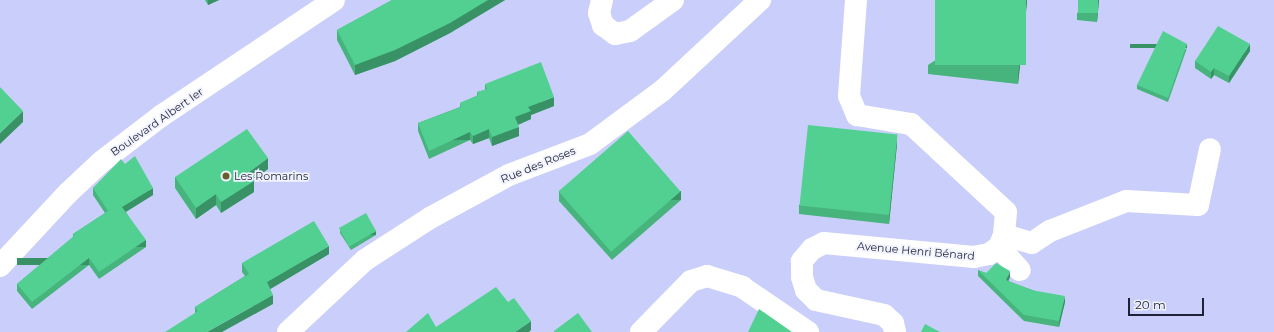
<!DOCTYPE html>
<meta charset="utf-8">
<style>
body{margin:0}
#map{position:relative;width:1274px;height:332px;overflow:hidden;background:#c9cffa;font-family:Montserrat,sans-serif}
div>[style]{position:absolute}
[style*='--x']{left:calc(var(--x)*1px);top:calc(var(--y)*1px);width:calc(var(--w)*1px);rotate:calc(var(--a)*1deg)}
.minor>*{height:22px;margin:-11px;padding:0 11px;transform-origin:11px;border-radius:11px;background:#fff}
.wall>*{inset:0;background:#47b37d}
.shaded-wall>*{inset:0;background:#399266;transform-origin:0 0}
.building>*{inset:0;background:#52d091;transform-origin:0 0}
.dots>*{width:11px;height:11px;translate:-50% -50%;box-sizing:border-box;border:2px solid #f1f3fe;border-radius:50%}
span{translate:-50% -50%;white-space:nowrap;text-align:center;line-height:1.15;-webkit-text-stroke:3.5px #f1f3fe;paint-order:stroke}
.street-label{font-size:11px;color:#1f2235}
.poi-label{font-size:11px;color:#1f2235}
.left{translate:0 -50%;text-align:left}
.scale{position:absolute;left:1128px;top:298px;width:76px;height:18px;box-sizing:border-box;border:2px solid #1f2235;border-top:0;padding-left:5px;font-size:12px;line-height:14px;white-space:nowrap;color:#1f2235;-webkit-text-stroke:3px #f1f3fe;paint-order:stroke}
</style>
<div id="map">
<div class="minor">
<i style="--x:602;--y:0;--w:13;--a:103"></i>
<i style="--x:599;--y:13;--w:13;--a:72"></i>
<i style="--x:603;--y:25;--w:15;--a:37"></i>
<i style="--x:615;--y:34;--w:15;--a:-11"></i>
<i style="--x:630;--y:31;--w:53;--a:-35.8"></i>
<i style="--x:856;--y:0;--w:96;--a:94.2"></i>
<i style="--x:849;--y:96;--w:21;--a:67"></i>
<i style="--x:857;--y:115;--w:55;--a:9.5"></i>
<i style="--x:911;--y:124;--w:129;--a:42.8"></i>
<i style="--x:1006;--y:212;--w:23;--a:95"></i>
<i style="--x:1004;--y:235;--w:13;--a:113"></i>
<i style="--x:999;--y:247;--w:12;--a:145"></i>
<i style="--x:989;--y:254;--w:15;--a:169"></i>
<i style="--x:974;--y:257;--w:151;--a:-174.7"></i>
<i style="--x:824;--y:243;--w:13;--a:153"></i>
<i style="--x:812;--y:249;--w:16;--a:130"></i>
<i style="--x:802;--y:261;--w:16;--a:90"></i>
<i style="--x:802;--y:277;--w:14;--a:73"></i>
<i style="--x:806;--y:290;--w:14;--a:45"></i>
<i style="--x:816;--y:300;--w:70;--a:12.4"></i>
<i style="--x:884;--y:315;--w:12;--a:42"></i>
<i style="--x:893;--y:323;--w:9;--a:77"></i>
<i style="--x:1004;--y:235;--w:29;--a:16"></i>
<i style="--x:1032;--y:243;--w:22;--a:-34"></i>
<i style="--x:1050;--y:231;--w:82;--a:-21.5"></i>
<i style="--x:1126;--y:201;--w:72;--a:3.2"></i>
<i style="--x:1198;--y:205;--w:57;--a:-77.9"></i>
<i style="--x:999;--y:247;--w:31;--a:48"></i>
<i style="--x:0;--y:266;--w:100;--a:-47"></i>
<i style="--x:68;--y:193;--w:45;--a:-43.2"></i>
<i style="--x:101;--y:162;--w:76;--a:-37.5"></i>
<i style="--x:161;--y:116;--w:208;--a:-33.8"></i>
<i style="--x:288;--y:332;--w:105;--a:-43.1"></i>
<i style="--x:365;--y:260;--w:77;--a:-32.9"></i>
<i style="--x:430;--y:218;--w:90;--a:-28.6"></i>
<i style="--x:509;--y:175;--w:87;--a:-20.9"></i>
<i style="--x:590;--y:144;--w:89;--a:-36.4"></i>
<i style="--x:662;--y:91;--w:134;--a:-42.9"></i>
<i style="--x:641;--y:332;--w:71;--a:-45.6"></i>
<i style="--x:691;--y:281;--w:17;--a:-17"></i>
<i style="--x:707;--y:276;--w:37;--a:17"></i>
<i style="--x:742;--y:287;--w:80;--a:34.3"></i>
</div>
<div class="wall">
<i style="clip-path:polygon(205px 0,219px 0,208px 5px)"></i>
<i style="clip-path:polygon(392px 0,505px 0,450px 33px,395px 61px,355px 75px,337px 40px,337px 30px)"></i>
<i style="clip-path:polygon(1027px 0,1018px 84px,928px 74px,928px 65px)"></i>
<i style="clip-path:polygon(1099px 0,1097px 22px,1077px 20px,1077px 13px)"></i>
<i style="clip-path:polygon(1187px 48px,1168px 102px,1137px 89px,1137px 85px)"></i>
<i style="clip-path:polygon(1250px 51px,1229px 83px,1214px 75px,1211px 79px,1195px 68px,1195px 61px)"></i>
<i style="clip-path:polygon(485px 84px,554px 106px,531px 115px,531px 119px,518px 125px,519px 136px,492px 146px,489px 138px,473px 144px,470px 140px,429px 159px,418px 131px,418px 123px,460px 107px,460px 103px,477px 96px,477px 92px,485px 90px)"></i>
<i style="clip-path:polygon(897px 144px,889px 224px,799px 214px,799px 205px)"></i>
<i style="clip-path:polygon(125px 164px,153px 195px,126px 212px,146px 247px,99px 279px,89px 265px,32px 309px,17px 291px,17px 284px,73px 237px,73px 234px,105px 213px,93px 195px,93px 188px)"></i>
<i style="clip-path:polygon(268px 169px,253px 180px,254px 192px,221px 213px,216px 205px,196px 219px,175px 188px,175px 177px)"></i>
<i style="clip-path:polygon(559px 192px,681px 200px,612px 260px,559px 201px)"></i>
<i style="clip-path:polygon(340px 229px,376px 235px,351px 250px,340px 233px)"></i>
<i style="clip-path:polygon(329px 254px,270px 289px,273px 304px,195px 313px,195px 307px,245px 276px,242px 272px,242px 263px)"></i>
<i style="clip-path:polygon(978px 270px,986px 273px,1010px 277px,1008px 281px,1065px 302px,1059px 327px,1024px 321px,978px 276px)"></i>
</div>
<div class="shaded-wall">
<i style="clip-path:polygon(208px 0,219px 0,208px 5px)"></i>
<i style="clip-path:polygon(488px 0,505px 0,450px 33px,395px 61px,355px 75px,355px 65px)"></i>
<i style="clip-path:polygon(1026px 0,1027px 0,1027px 3px,1018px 84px,1018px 75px)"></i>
<i style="clip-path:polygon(1098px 0,1099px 0,1097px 22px,1097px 15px)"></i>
<i style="left:1187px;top:44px;width:4px;height:57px;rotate:90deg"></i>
<i style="clip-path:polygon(1250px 44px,1250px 51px,1229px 83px,1229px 76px)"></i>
<i style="clip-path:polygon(1214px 68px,1214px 75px,1211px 79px,1211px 72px)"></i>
<i style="clip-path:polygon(554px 97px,554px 106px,531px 115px,531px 119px,515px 126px,515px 117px,528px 107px)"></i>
<i style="clip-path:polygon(23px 111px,23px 122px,0 144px,0 133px)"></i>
<i style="clip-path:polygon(519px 127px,519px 136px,492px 146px,492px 137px)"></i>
<i style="clip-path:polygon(489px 129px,489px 138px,473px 144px,473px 136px)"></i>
<i style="left:470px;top:132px;width:8px;height:45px;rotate:90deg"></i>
<i style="clip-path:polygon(897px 135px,897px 144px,889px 224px,889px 215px)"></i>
<i style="clip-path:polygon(268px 158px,268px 169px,249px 183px,249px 172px)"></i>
<i style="clip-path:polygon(254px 181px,254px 192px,221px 213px,221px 202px)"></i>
<i style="clip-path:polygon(153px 188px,153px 195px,122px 214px,122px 207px)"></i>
<i style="left:681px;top:191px;width:9px;height:91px;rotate:90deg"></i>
<i style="clip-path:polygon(216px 194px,216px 205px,196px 219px,196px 208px)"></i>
<i style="left:376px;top:231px;width:4px;height:29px;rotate:90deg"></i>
<i style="left:146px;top:240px;width:7px;height:57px;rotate:90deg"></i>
<i style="clip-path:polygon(329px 246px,329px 254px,267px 291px,267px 282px)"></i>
<i style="left:89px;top:258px;width:7px;height:72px;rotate:90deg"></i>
<i style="clip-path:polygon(1010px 271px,1010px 277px,1006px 287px,1006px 280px)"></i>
<i style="clip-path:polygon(273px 295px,273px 304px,222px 332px,207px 332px)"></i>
<i style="clip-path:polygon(1065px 296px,1065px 302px,1059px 327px,1059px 321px)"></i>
<i style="clip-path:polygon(531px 321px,531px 330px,529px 332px,515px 332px)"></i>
</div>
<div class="building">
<i style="clip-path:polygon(392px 0,488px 0,450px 23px,395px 50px,355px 65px,337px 30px)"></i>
<i style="left:935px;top:0;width:91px;height:65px"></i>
<i style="left:1078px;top:0;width:20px;height:13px"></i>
<i style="clip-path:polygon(1218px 26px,1250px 44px,1229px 76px,1214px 68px,1211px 72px,1195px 61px)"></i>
<i style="clip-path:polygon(1163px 31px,1187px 44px,1168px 98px,1137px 85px)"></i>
<i style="clip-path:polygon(541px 62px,554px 97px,528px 107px,531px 111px,515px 117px,519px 127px,492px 137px,489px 129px,473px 136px,470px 132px,429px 151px,418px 123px,461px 107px,460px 103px,478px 95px,477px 92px,487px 89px,485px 84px)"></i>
<i style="clip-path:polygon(0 87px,23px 111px,0 133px)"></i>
<i style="left:808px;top:125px;width:90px;height:81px;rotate:6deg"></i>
<i style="clip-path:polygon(247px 129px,268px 158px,249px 172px,254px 181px,221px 202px,216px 194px,196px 208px,175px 177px)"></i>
<i style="left:628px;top:131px;width:80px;height:92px;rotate:49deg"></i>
<i style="clip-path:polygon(135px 156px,153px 188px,122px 207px,146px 240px,99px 272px,89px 258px,32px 302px,17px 284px,74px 236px,73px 234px,108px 211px,93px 188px,121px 159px,125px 164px)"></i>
<i style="left:366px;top:213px;width:21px;height:31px;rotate:61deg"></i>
<i style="clip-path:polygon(314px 221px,329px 246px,267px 282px,273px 295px,207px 332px,165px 332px,198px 311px,195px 307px,249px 274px,242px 263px)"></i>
<i style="clip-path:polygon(996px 263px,1010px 271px,1006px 280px,1031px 290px,1065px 296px,1059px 321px,1024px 315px,978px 270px,986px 273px)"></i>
<i style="clip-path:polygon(496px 287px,508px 302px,514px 298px,531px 321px,515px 332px,406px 332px,428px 313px,436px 327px)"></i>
<i style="clip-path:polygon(759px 309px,792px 332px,748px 332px)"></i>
<i style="clip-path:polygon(578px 313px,592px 332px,554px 332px,554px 331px)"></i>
<i style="clip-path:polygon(925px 324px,940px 332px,921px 332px)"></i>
</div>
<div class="dots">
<i style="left:226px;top:176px;background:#6a5f2c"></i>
</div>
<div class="street-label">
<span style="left:157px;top:122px;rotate:-35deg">Boulevard Albert Ier</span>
<span style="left:538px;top:165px;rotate:-22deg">Rue des Roses</span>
<span style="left:916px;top:251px;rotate:5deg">Avenue Henri Bénard</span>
</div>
<div class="poi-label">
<span class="left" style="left:234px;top:176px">Les Romarins</span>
</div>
<div class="scale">20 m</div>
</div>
